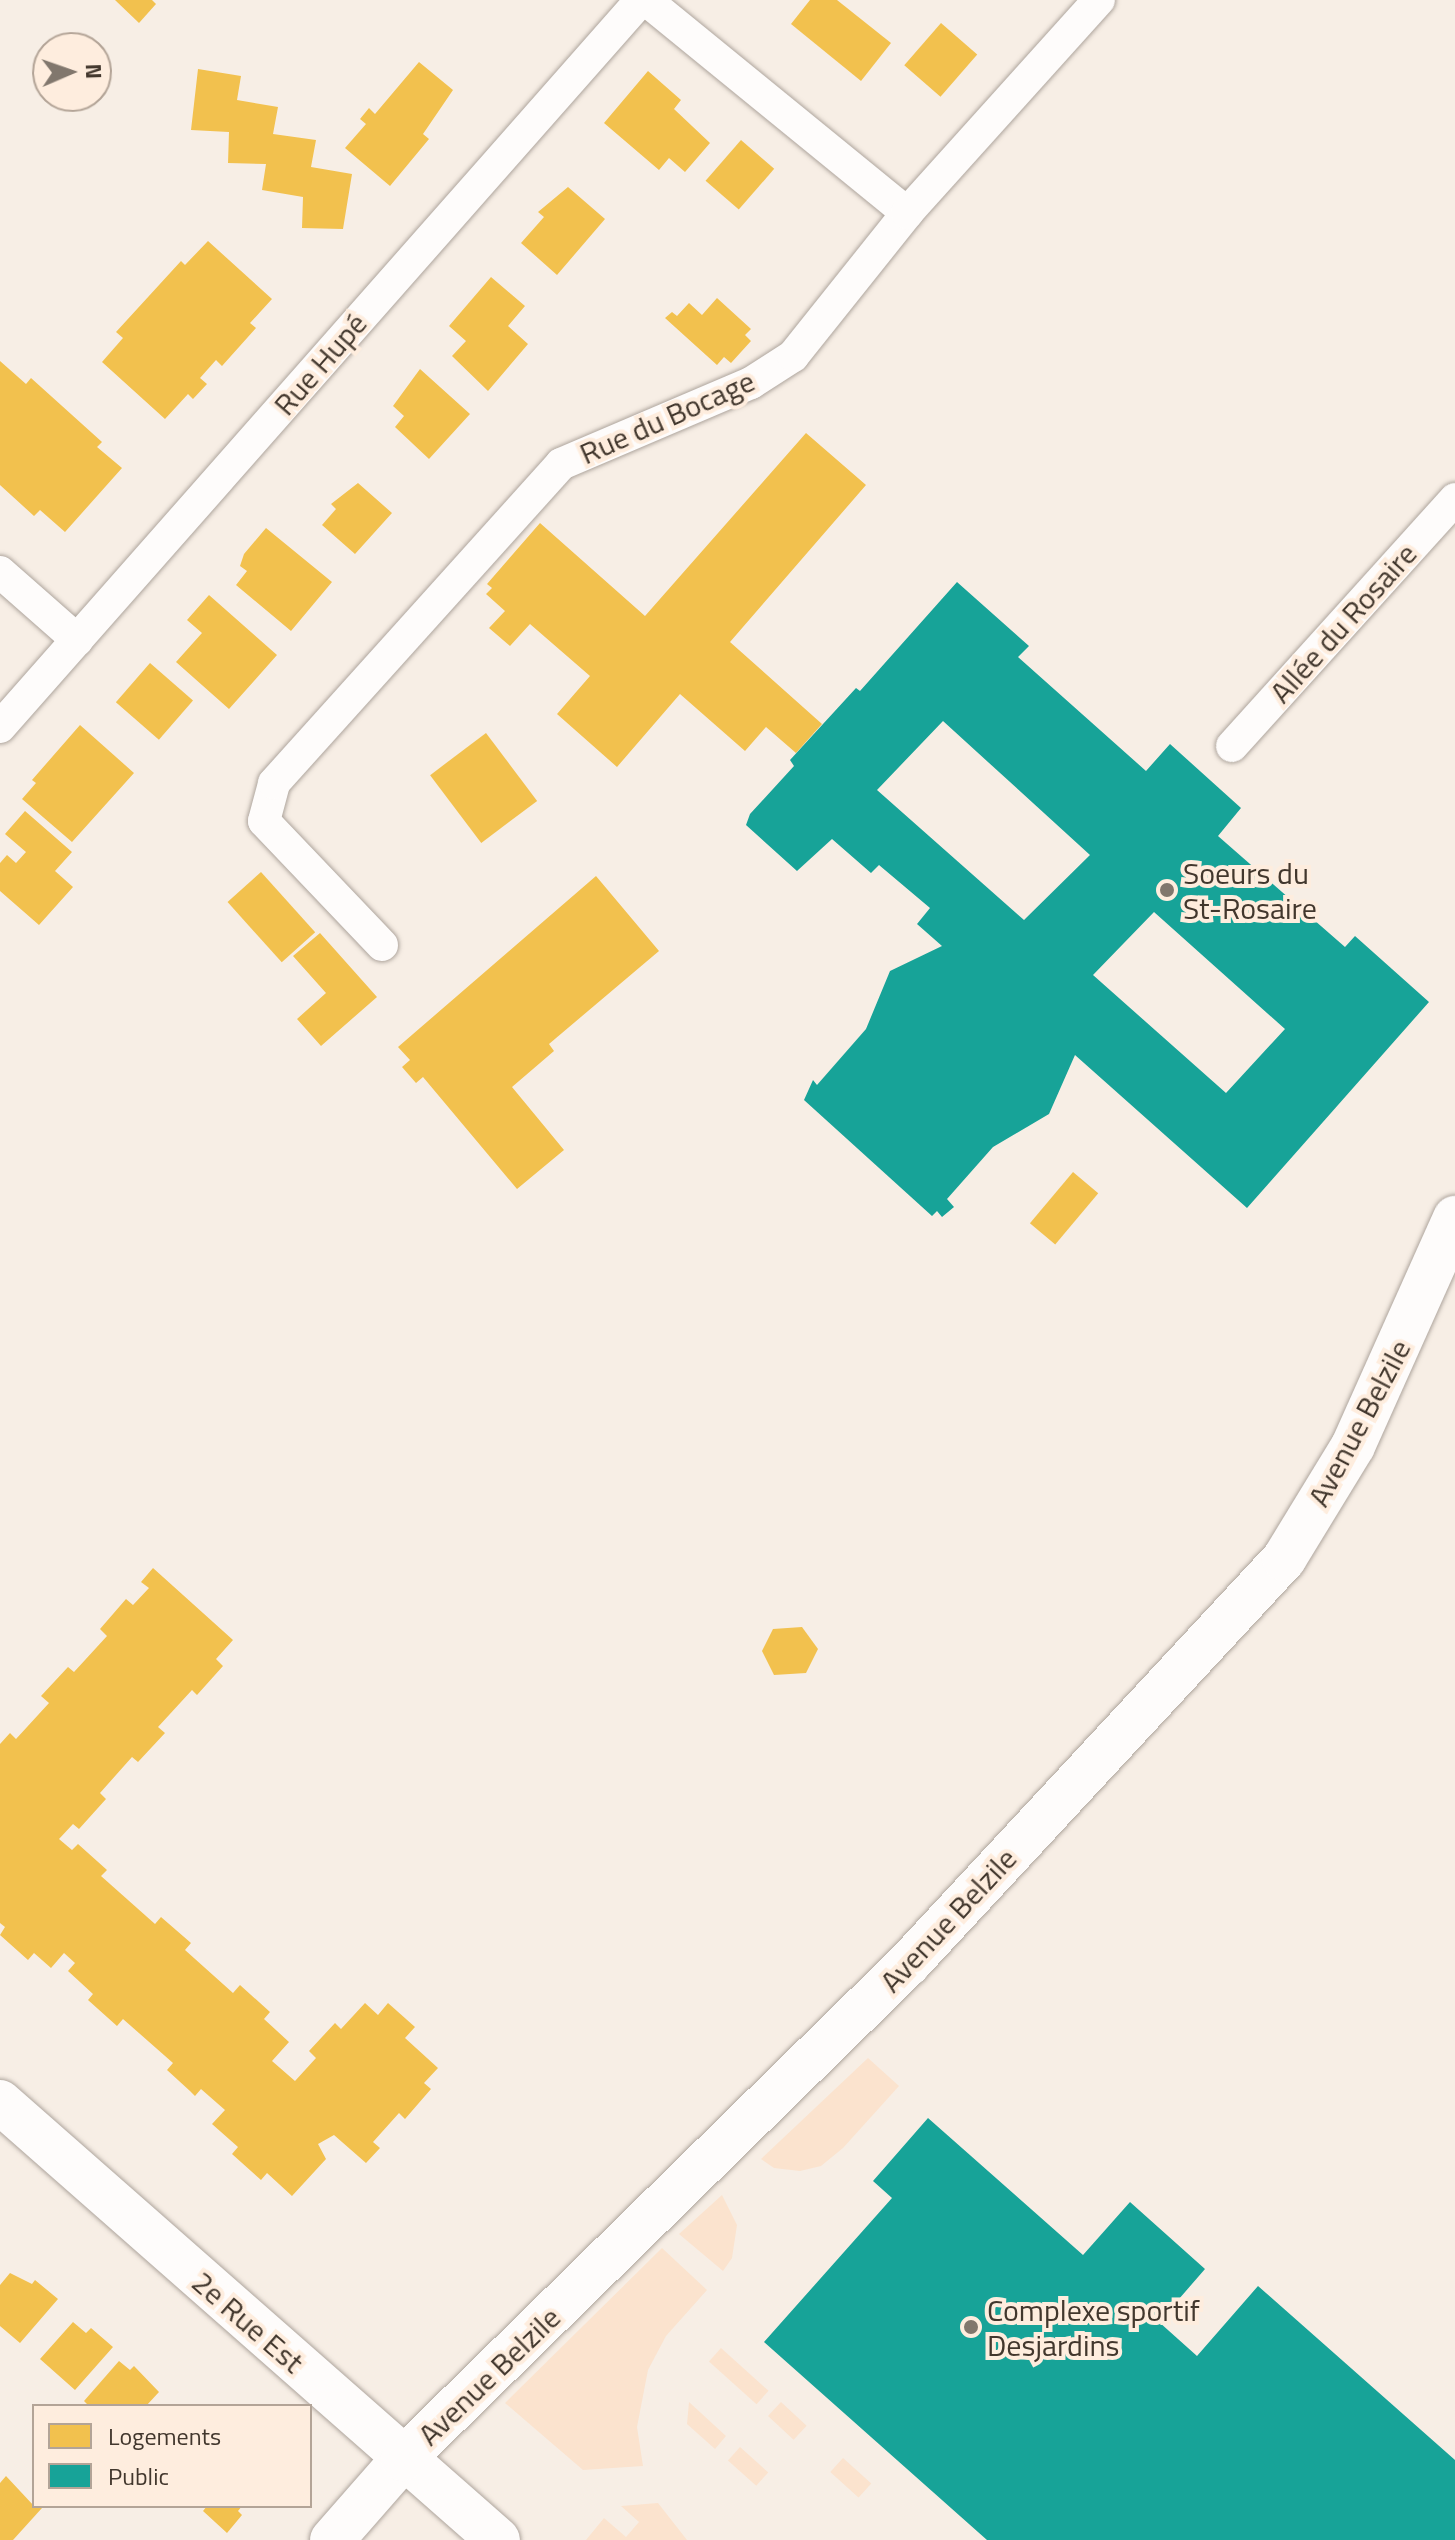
<!DOCTYPE html>
<meta charset="utf-8">
<style>
body{margin:0}
#map{position:relative;width:1455px;height:2540px;overflow:hidden;background:#f7eee5;font-family:"Titillium Web",sans-serif}
div>[style]{position:absolute}
[style*='--x']{left:calc(var(--x)*1px);top:calc(var(--y)*1px);width:calc(var(--w)*1px);rotate:calc(var(--a)*1deg)}
.green>*{inset:0;background:#fbe3ce;transform-origin:0 0}
.homes>*{inset:0;background:#f2c14e;transform-origin:0 0}
.public>*{inset:0;background:#17a398}
.roads{filter:drop-shadow(0 0 2px #aea59d) drop-shadow(0 0 2px #aea59d)}
.street>*{height:32px;margin:-16px;padding:0 16px;transform-origin:16px;border-radius:16px;background:#fefcfb}
.secondary>*{height:44px;margin:-22px;padding:0 22px;transform-origin:22px;border-radius:22px;background:#fefcfb}
.dots>*{width:22px;height:22px;translate:-50% -50%;box-sizing:border-box;border:4px solid #feedde;border-radius:50%}
span{translate:-50% -50%;white-space:nowrap;text-align:center;line-height:1.15;-webkit-text-stroke:8px #feedde;paint-order:stroke}
.street-label{font-size:30px;color:#42372d}
.poi-label{font-size:30px;color:#42372d}
.left{translate:0 -50%;text-align:left}
.legend{position:absolute;left:32px;top:2404px;width:280px;height:104px;box-sizing:border-box;background:#feedde;border:2px solid #b3a497;margin:0;padding:10px 14px;list-style:none;font-size:24px;color:#42372d}
.legend li{display:flex;align-items:center;gap:16px;height:40px}
.legend b{width:40px;border:2px solid #b3a497}
.north{position:absolute;left:32px;top:32px;width:80px;height:80px;box-sizing:border-box;background:#feedde;border:2px solid #b3a497;border-radius:50%;rotate:88deg;font-size:22px;font-weight:700;line-height:32px;text-align:center;color:#42372d}
.north::after{content:'';display:block;margin:auto;width:28px;height:36px;background:#81776d;clip-path:polygon(50% 0,100% 100%,50% 72%,0 100%)}
</style>
<div id="map">
<div class="green">
<i style="clip-path:polygon(868px 2058px,899px 2086px,843px 2148px,821px 2166px,800px 2171px,774px 2168px,761px 2159px)"></i>
<i style="clip-path:polygon(722px 2195px,737px 2225px,732px 2258px,723px 2271px,679px 2234px)"></i>
<i style="clip-path:polygon(662px 2248px,707px 2290px,666px 2336px,648px 2370px,637px 2427px,643px 2466px,583px 2470px,505px 2403px)"></i>
<i style="left:721px;top:2348px;width:64px;height:18px;rotate:42deg"></i>
<i style="clip-path:polygon(689px 2402px,726px 2436px,715px 2449px,687px 2424px)"></i>
<i style="left:781px;top:2402px;width:35px;height:19px;rotate:43deg"></i>
<i style="left:740px;top:2447px;width:38px;height:18px;rotate:42deg"></i>
<i style="left:843px;top:2458px;width:38px;height:19px;rotate:42deg"></i>
<i style="clip-path:polygon(658px 2503px,687px 2540px,586px 2540px,604px 2518px,626px 2537px,639px 2522px,621px 2506px)"></i>
</div>
<div class="homes">
<i style="clip-path:polygon(115px 0,152px 0,156px 4px,139px 23px)"></i>
<i style="clip-path:polygon(810px 0,837px 0,891px 43px,861px 81px,791px 24px)"></i>
<i style="left:941px;top:23px;width:48px;height:56px;rotate:41deg"></i>
<i style="clip-path:polygon(419px 62px,453px 90px,423px 134px,429px 139px,390px 186px,345px 148px,366px 124px,360px 119px,369px 108px,375px 114px)"></i>
<i style="clip-path:polygon(198px 69px,241px 76px,237px 100px,278px 107px,273px 134px,316px 140px,311px 167px,352px 174px,343px 229px,302px 228px,303px 197px,262px 190px,266px 164px,228px 163px,229px 132px,191px 130px)"></i>
<i style="clip-path:polygon(648px 71px,681px 100px,674px 109px,710px 143px,685px 172px,669px 158px,659px 170px,604px 123px)"></i>
<i style="left:741px;top:140px;width:44px;height:54px;rotate:41deg"></i>
<i style="clip-path:polygon(568px 187px,605px 219px,557px 275px,521px 243px,544px 217px,538px 212px)"></i>
<i style="clip-path:polygon(208px 241px,272px 299px,250px 323px,256px 328px,222px 366px,216px 360px,200px 378px,207px 384px,193px 399px,188px 394px,165px 419px,102px 362px,123px 338px,116px 332px,181px 261px,185px 265px)"></i>
<i style="clip-path:polygon(491px 277px,525px 306px,508px 326px,528px 344px,488px 391px,452px 356px,466px 341px,449px 326px)"></i>
<i style="clip-path:polygon(717px 298px,751px 329px,745px 335px,751px 341px,731px 363px,724px 357px,717px 365px,665px 318px,672px 312px,677px 316px,689px 303px,702px 315px)"></i>
<i style="clip-path:polygon(0 361px,26px 384px,31px 378px,102px 442px,97px 447px,122px 468px,65px 532px,40px 510px,34px 516px,0 485px)"></i>
<i style="clip-path:polygon(420px 369px,470px 414px,429px 459px,395px 427px,404px 416px,393px 406px)"></i>
<i style="clip-path:polygon(806px 433px,866px 485px,730px 642px,822px 724px,796px 753px,766px 727px,745px 751px,680px 694px,617px 767px,557px 714px,590px 676px,530px 624px,510px 646px,489px 628px,505px 611px,486px 594px,492px 588px,487px 584px,540px 523px,645px 616px)"></i>
<i style="clip-path:polygon(358px 483px,392px 513px,355px 554px,322px 525px,336px 509px,331px 504px)"></i>
<i style="clip-path:polygon(266px 528px,332px 582px,291px 631px,236px 585px,247px 571px,240px 566px,244px 554px)"></i>
<i style="clip-path:polygon(209px 595px,277px 655px,229px 709px,176px 662px,202px 633px,187px 620px)"></i>
<i style="left:150px;top:663px;width:57px;height:52px;rotate:41deg"></i>
<i style="clip-path:polygon(80px 725px,134px 773px,72px 842px,22px 799px,36px 783px,32px 780px)"></i>
<i style="left:486px;top:733px;width:85px;height:70px;rotate:53deg"></i>
<i style="clip-path:polygon(25px 811px,72px 852px,55px 871px,73px 887px,39px 925px,0 891px,0 863px,7px 855px,16px 863px,26px 852px,5px 834px)"></i>
<i style="left:261px;top:872px;width:81px;height:45px;rotate:48deg"></i>
<i style="clip-path:polygon(596px 876px,659px 951px,549px 1044px,554px 1051px,512px 1087px,564px 1150px,517px 1189px,423px 1077px,416px 1083px,402px 1067px,410px 1060px,398px 1047px)"></i>
<i style="clip-path:polygon(320px 933px,377px 997px,321px 1046px,297px 1019px,326px 993px,293px 956px)"></i>
<i style="left:1073px;top:1172px;width:33px;height:67px;rotate:40deg"></i>
<i style="clip-path:polygon(153px 1568px,233px 1640px,216px 1659px,223px 1666px,197px 1695px,192px 1690px,158px 1727px,165px 1733px,138px 1762px,132px 1757px,100px 1793px,106px 1799px,79px 1829px,73px 1824px,59px 1839px,72px 1850px,78px 1844px,107px 1870px,101px 1876px,155px 1924px,161px 1917px,191px 1943px,185px 1950px,233px 1993px,240px 1985px,270px 2012px,264px 2019px,289px 2042px,272px 2061px,295px 2081px,316px 2058px,309px 2051px,335px 2023px,341px 2029px,365px 2003px,378px 2015px,388px 2003px,415px 2027px,405px 2038px,438px 2068px,424px 2083px,431px 2089px,405px 2119px,399px 2113px,373px 2142px,380px 2148px,366px 2163px,334px 2135px,318px 2144px,326px 2159px,292px 2196px,267px 2173px,261px 2180px,232px 2154px,238px 2147px,212px 2124px,225px 2110px,201px 2089px,195px 2096px,190px 2091px,167px 2070px,173px 2063px,123px 2019px,117px 2026px,88px 2000px,93px 1994px,68px 1971px,75px 1963px,64px 1953px,51px 1968px,34px 1953px,28px 1960px,0 1935px,5px 1927px,0 1923px,0 1744px,10px 1733px,16px 1739px,49px 1703px,41px 1696px,68px 1667px,74px 1672px,107px 1636px,100px 1629px,126px 1599px,133px 1605px,149px 1588px,141px 1582px)"></i>
<i style="clip-path:polygon(802px 1627px,818px 1649px,806px 1673px,774px 1675px,762px 1651px,773px 1629px)"></i>
<i style="clip-path:polygon(10px 2273px,32px 2284px,35px 2280px,58px 2299px,20px 2343px,0 2326px,0 2285px)"></i>
<i style="clip-path:polygon(73px 2322px,86px 2333px,91px 2328px,113px 2347px,75px 2390px,40px 2359px)"></i>
<i style="clip-path:polygon(119px 2361px,130px 2370px,134px 2366px,159px 2392px,146px 2406px,89px 2406px,84px 2401px)"></i>
<i style="clip-path:polygon(6px 2476px,34px 2506px,42px 2508px,13px 2540px,0 2540px,0 2483px)"></i>
<i style="clip-path:polygon(207px 2506px,242px 2506px,238px 2511px,242px 2515px,227px 2533px,203px 2511px)"></i>
</div>
<div class="public">
<i style="clip-path:polygon(evenodd,957px 582px,1029px 646px,1018px 657px,1146px 771px,1170px 744px,1241px 808px,1218px 836px,1345px 947px,1355px 936px,1429px 1002px,1247px 1208px,1075px 1055px,1049px 1114px,993px 1147px,947px 1199px,954px 1207px,942px 1217px,937px 1211px,932px 1216px,804px 1100px,813px 1080px,817px 1085px,866px 1029px,890px 971px,942px 946px,917px 924px,930px 908px,879px 865px,871px 873px,832px 839px,797px 871px,746px 825px,750px 814px,794px 766px,790px 760px,856px 688px,860px 691px,957px 582px,943px 721px,1090px 855px,1024px 920px,877px 790px,943px 721px,957px 582px,1154px 912px,1285px 1029px,1226px 1093px,1093px 975px,1154px 912px)"></i>
<i style="clip-path:polygon(928px 2118px,1083px 2255px,1130px 2202px,1205px 2269px,1159px 2322px,1197px 2356px,1258px 2286px,1455px 2460px,1455px 2540px,987px 2540px,764px 2342px,892px 2198px,873px 2181px)"></i>
</div>
<div class="roads">
<div class="street">
<i style="--x:646;--y:0;--w:337;--a:39.2"></i>
<i style="--x:0;--y:572;--w:103;--a:41.4"></i>
<i style="--x:0;--y:727;--w:969;--a:-48.6"></i>
<i style="--x:1232;--y:746;--w:333;--a:-47.9"></i>
<i style="--x:382;--y:945;--w:171;--a:-133.6"></i>
<i style="--x:264;--y:821;--w:39;--a:-75"></i>
<i style="--x:274;--y:783;--w:429;--a:-48"></i>
<i style="--x:561;--y:464;--w:207;--a:-23.1"></i>
<i style="--x:751;--y:383;--w:50;--a:-32.7"></i>
<i style="--x:793;--y:356;--w:183;--a:-51.4"></i>
<i style="--x:907;--y:213;--w:287;--a:-48"></i>
</div>
<div class="secondary">
<i style="--x:0;--y:2102;--w:663;--a:41.33"></i>
<i style="--x:332;--y:2540;--w:108;--a:-48.8"></i>
<i style="--x:403;--y:2459;--w:707;--a:-44.43"></i>
<i style="--x:908;--y:1964;--w:553;--a:-47.13"></i>
<i style="--x:1284;--y:1559;--w:132;--a:-58.6"></i>
<i style="--x:1353;--y:1446;--w:250;--a:-65.9"></i>
</div>
</div>
<div class="dots">
<i style="left:1167px;top:890px;background:#81776d"></i>
<i style="left:971px;top:2327px;background:#81776d"></i>
</div>
<div class="street-label">
<span style="left:320px;top:364px;rotate:-49deg">Rue Hupé</span>
<span style="left:667px;top:417px;rotate:-24deg">Rue du Bocage</span>
<span style="left:1343px;top:623px;rotate:-48deg">Allée du Rosaire</span>
<span style="left:1359px;top:1423px;rotate:-62deg">Avenue Belzile</span>
<span style="left:948px;top:1920px;rotate:-47deg">Avenue Belzile</span>
<span style="left:248px;top:2322px;rotate:41deg">2e Rue Est</span>
<span style="left:489px;top:2376px;rotate:-44deg">Avenue Belzile</span>
</div>
<div class="poi-label">
<span class="left" style="left:1183px;top:890px">Soeurs du<br>St-Rosaire</span>
<span class="left" style="left:987px;top:2327px">Complexe sportif<br>Desjardins</span>
</div>
<ul class="legend">
<li><b style="height:22px;background:#f2c14e"></b>Logements</li>
<li><b style="height:22px;background:#17a398"></b>Public</li>
</ul>
<div class="north">N</div>
</div>
